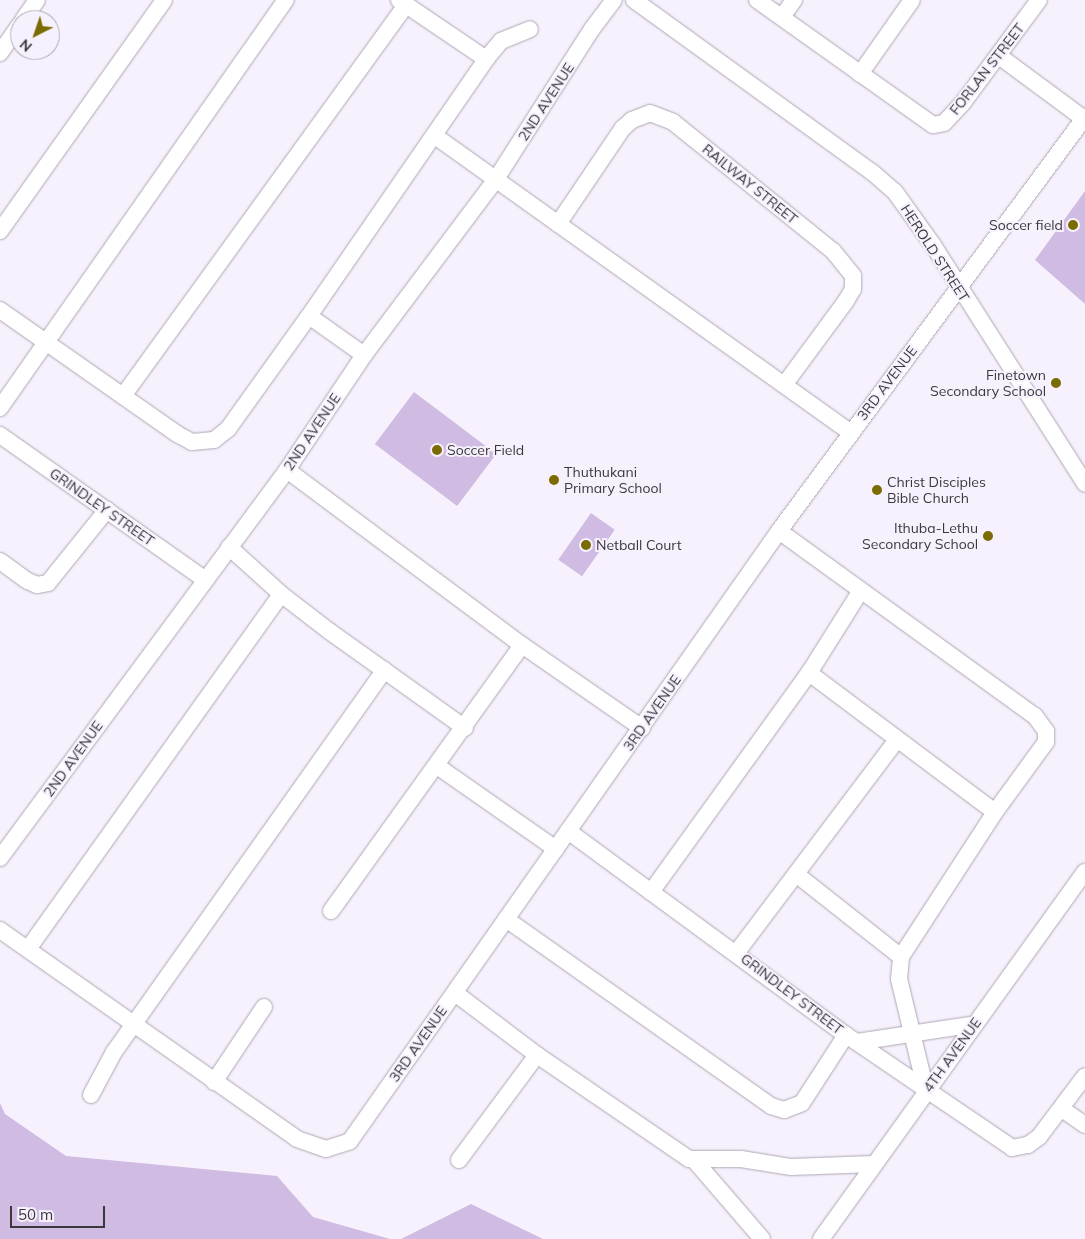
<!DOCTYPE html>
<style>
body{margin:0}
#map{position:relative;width:1085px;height:1239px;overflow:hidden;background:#f7f1fd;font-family:Mulish,sans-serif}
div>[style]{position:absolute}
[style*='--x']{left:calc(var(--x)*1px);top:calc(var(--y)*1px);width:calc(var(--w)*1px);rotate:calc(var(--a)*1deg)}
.green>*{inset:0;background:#d0bbe3;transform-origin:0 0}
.roads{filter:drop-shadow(0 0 1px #ada7b2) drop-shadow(0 0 1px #ada7b2)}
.minor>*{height:16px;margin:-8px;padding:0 8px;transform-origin:8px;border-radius:8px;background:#fff}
.dots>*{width:14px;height:14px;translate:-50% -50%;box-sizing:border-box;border:2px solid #f7f1fd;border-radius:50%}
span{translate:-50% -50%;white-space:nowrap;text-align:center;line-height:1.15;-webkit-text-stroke:4px #f7f1fd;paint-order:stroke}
.street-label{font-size:14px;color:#3a383c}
.poi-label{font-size:14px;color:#3a383c}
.right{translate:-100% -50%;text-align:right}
.left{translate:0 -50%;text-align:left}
.north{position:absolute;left:10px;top:10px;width:50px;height:50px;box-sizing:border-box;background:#f7f1fd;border:1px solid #aba7b0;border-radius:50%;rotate:221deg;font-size:14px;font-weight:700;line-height:20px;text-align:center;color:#3a383c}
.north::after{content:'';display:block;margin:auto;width:18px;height:22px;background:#7b6b03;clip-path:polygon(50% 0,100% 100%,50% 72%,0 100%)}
.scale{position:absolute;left:10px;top:1206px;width:95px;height:22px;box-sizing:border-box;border:2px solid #3a383c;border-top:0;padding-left:6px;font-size:15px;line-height:18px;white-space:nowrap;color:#3a383c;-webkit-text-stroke:4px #f7f1fd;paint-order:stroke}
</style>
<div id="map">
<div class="green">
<i style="clip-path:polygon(1085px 191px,1085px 304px,1035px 260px)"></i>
<i style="left:414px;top:392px;width:103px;height:65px;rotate:37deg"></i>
<i style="left:591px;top:513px;width:29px;height:57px;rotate:35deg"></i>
<i style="clip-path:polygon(0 1103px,5px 1114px,66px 1156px,277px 1176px,313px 1217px,390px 1239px,0 1239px)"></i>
<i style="clip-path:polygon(471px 1204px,543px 1239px,401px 1239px)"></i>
</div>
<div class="roads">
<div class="minor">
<i style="--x:399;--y:0;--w:105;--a:34.1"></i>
<i style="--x:634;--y:0;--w:294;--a:35.9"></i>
<i style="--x:872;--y:172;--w:30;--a:41"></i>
<i style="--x:895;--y:192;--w:65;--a:54.4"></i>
<i style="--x:933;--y:245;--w:283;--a:57.5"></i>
<i style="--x:757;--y:0;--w:216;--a:35.4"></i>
<i style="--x:933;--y:125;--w:11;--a:-10"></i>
<i style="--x:944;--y:123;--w:26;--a:-47"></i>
<i style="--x:962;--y:104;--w:129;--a:-53.5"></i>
<i style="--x:782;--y:17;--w:21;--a:-55"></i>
<i style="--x:23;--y:20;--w:24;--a:-55"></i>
<i style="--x:0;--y:53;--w:35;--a:-55"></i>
<i style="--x:999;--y:56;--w:106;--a:36.5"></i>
<i style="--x:860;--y:74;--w:90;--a:-54.9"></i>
<i style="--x:435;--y:136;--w:510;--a:35.5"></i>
<i style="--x:558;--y:224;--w:115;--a:-56"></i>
<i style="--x:622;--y:129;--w:13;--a:-42"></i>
<i style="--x:632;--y:120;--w:19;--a:-21"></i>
<i style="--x:650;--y:113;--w:25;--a:21"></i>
<i style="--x:673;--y:122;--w:206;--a:38.9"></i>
<i style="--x:833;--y:251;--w:32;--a:51"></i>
<i style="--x:853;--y:276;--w:13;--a:90"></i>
<i style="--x:853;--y:289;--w:14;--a:120"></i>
<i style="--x:846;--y:301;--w:104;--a:126.4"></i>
<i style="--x:0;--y:231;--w:283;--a:-54.6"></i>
<i style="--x:0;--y:310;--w:216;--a:35"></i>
<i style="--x:177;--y:434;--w:17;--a:28"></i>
<i style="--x:192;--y:442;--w:22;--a:-5"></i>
<i style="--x:214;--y:440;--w:18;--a:-38"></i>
<i style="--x:228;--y:429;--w:139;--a:-54.4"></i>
<i style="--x:309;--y:316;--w:312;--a:-55.4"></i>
<i style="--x:486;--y:59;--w:23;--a:-50"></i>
<i style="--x:501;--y:41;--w:31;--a:-22"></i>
<i style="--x:309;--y:316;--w:67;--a:35.3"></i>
<i style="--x:123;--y:396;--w:483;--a:-54.1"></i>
<i style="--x:0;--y:408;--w:498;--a:-55"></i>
<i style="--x:0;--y:435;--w:250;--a:35.2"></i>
<i style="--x:287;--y:470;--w:293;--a:36.7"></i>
<i style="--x:522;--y:645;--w:146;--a:34.7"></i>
<i style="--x:779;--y:531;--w:316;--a:35.9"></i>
<i style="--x:1035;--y:716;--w:19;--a:54"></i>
<i style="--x:1046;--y:731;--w:11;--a:90"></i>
<i style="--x:1046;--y:742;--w:87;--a:126.1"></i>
<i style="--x:995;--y:812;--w:173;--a:123"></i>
<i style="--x:901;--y:957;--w:22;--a:95"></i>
<i style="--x:899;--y:979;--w:115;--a:76.4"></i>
<i style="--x:229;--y:547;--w:70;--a:42.1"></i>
<i style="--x:281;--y:594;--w:61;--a:37.6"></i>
<i style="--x:329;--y:631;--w:167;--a:35.5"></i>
<i style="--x:0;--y:561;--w:34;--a:36"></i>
<i style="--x:28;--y:581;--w:10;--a:24"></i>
<i style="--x:37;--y:585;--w:11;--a:-10"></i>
<i style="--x:48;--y:583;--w:94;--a:-51.1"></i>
<i style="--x:809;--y:673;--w:232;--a:36.8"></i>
<i style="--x:437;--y:766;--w:145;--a:34.9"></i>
<i style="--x:568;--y:831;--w:345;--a:36.3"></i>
<i style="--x:846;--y:1035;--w:201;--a:34.2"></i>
<i style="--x:1012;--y:1148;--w:16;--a:-11"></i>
<i style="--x:1028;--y:1145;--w:14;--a:-36"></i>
<i style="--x:1039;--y:1137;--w:76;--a:-53"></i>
<i style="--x:0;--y:858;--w:483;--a:-53.5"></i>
<i style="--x:287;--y:470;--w:138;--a:-56.2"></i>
<i style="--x:364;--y:355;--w:220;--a:-53.1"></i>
<i style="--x:496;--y:179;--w:178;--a:-57.4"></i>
<i style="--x:592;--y:29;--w:36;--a:-53"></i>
<i style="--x:796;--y:874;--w:134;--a:38.3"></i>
<i style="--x:651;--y:892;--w:270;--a:-54.2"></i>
<i style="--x:809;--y:673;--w:96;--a:-57.8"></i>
<i style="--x:331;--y:911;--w:327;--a:-54.3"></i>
<i style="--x:506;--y:919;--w:324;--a:35.2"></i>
<i style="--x:771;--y:1106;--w:14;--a:17"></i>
<i style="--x:784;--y:1110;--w:19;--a:-21"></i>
<i style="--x:802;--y:1103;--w:81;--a:-57.1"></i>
<i style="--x:0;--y:930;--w:363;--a:35.1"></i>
<i style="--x:297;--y:1139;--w:31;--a:19"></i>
<i style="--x:326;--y:1149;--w:25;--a:-18"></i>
<i style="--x:350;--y:1141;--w:746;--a:-54.88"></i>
<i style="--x:779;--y:531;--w:515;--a:-53.53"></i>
<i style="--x:28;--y:949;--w:436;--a:-54.5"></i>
<i style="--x:737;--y:952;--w:264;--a:-53"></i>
<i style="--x:455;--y:993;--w:103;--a:37.1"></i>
<i style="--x:537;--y:1055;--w:184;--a:34.4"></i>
<i style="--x:689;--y:1159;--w:52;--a:0"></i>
<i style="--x:741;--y:1159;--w:51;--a:9.1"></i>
<i style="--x:791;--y:1167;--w:83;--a:-2.1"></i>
<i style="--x:857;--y:1042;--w:120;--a:-8.6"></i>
<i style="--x:214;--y:1082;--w:90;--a:-56.3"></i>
<i style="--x:91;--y:1095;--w:49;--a:-61.9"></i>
<i style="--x:114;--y:1052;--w:468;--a:-54.7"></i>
<i style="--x:1062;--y:1109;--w:28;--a:35"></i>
<i style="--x:459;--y:1160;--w:131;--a:-53.4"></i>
<i style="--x:695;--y:1161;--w:103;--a:49.3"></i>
<i style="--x:821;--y:1239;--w:452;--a:-54.3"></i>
</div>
</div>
<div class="dots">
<i style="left:1073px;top:225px;background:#7b6b03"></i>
<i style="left:1056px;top:383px;background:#7b6b03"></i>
<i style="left:437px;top:450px;background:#7b6b03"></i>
<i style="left:554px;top:480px;background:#7b6b03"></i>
<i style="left:877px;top:490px;background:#7b6b03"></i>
<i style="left:988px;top:536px;background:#7b6b03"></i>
<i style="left:586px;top:545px;background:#7b6b03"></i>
</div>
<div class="street-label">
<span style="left:987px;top:69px;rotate:-52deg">FORLAN STREET</span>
<span style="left:546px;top:102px;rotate:-57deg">2ND AVENUE</span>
<span style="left:750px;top:184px;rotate:39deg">RAILWAY STREET</span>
<span style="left:935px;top:253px;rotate:57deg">HEROLD STREET</span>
<span style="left:887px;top:383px;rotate:-53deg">3RD AVENUE</span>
<span style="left:312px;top:432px;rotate:-56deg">2ND AVENUE</span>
<span style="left:102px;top:507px;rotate:35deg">GRINDLEY STREET</span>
<span style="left:652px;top:713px;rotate:-55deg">3RD AVENUE</span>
<span style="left:73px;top:759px;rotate:-54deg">2ND AVENUE</span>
<span style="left:792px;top:994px;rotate:37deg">GRINDLEY STREET</span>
<span style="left:418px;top:1044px;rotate:-55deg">3RD AVENUE</span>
<span style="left:952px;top:1055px;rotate:-54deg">4TH AVENUE</span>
</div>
<div class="poi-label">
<span class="right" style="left:1063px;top:225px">Soccer field</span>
<span class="right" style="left:1046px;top:383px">Finetown<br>Secondary School</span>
<span class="left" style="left:447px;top:450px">Soccer Field</span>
<span class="left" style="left:564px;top:480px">Thuthukani<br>Primary School</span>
<span class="left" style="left:887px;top:490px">Christ Disciples<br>Bible Church</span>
<span class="right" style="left:978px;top:536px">Ithuba-Lethu<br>Secondary School</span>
<span class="left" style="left:596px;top:545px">Netball Court</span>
</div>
<div class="north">N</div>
<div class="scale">50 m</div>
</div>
